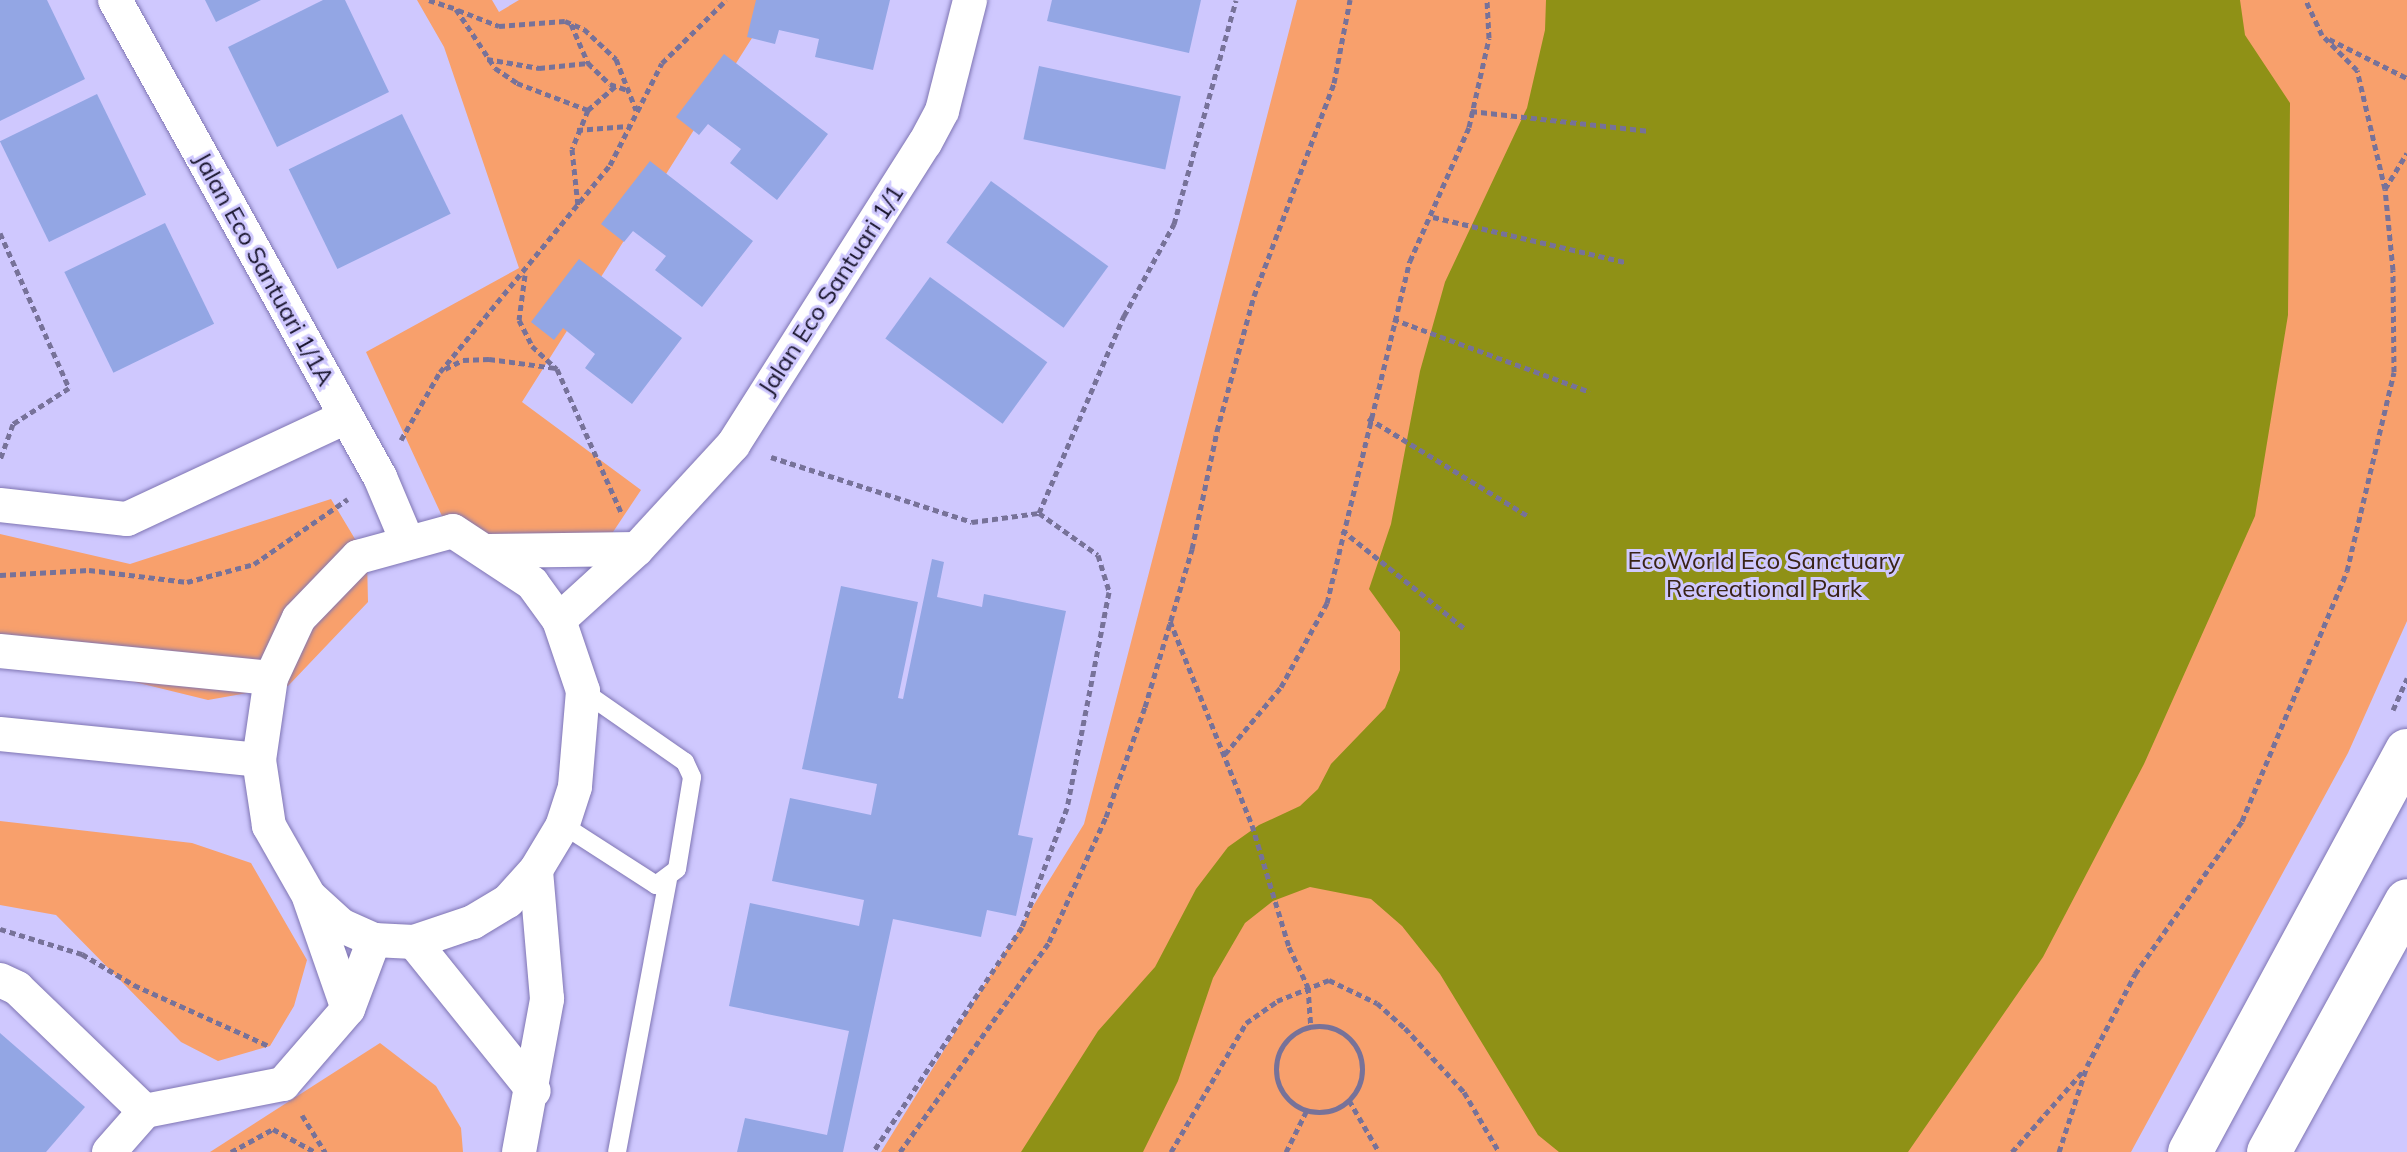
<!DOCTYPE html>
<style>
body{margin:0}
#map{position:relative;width:2407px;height:1152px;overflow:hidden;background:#cfc8fe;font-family:Mulish,sans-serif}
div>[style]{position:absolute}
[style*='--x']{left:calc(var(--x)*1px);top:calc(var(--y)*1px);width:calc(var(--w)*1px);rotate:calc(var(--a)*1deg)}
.green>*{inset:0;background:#f8a06c}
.water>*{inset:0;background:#8f9116}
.building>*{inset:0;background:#93a6e4;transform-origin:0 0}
.path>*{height:5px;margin-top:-2.5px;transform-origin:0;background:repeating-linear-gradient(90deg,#777299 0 6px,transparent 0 10px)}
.path>.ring{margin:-2.5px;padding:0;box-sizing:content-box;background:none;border:5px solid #777299;border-radius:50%}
.roads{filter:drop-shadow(0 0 2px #7f75b3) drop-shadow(0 0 2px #7f75b3)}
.service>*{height:18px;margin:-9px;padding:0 9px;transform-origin:9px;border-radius:9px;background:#fff}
.minor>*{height:34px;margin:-17px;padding:0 17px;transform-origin:17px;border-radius:17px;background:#fff}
.tertiary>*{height:44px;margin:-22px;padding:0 22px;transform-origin:22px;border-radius:22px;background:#fff}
span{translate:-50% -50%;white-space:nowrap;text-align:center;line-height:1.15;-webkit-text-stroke:6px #cfc8fe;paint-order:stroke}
.street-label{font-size:24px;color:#19152d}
.park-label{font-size:24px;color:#392317}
</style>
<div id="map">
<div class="green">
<i style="clip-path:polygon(417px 0,492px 0,499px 12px,519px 0,776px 0,522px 402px,641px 490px,593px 562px,448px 529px,366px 352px,519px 268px,444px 47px)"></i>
<i style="clip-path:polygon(1297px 0,2407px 0,2407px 621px,2348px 753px,2131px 1152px,881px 1152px,1084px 824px)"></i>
<i style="clip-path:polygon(331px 499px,367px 559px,368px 602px,288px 686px,208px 700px,0 649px,0 534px,130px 564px)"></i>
<i style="clip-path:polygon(0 821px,192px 843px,251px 863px,307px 960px,294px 1006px,270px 1046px,218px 1061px,181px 1042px,56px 915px,0 905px)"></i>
<i style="clip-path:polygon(380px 1043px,436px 1086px,461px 1128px,463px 1152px,210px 1152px)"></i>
</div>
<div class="water">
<i style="clip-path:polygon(1546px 0,2240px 0,2245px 35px,2290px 103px,2288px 315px,2255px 516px,2144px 764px,2043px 957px,1908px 1152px,1559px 1152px,1538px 1135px,1440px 974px,1402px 926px,1371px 899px,1310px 887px,1273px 901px,1245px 923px,1213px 978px,1178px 1081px,1143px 1152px,1021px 1152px,1098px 1031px,1155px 967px,1196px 889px,1228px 847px,1259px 825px,1300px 806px,1318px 789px,1331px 764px,1385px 708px,1400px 670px,1400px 632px,1369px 589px,1391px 524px,1420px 371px,1445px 282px,1527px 108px,1545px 30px)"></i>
</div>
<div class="building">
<i style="clip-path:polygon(0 0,47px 0,85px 79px,0 121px)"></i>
<i style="clip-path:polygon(205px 0,261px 0,216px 22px)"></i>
<i style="clip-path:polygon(323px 0,345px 0,389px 92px,277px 147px,228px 47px)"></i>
<i style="clip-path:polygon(756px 0,890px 0,873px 70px,815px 57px,819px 39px,779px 30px,775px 44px,747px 37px)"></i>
<i style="clip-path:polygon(1052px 0,1201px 0,1189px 53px,1047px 21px)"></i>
<i style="clip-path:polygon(724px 54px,828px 134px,777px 200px,730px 163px,741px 149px,708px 124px,699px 135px,676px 117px)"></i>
<i style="left:1039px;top:66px;width:145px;height:75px;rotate:12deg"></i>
<i style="left:97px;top:94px;width:112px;height:108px;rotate:64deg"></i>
<i style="left:402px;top:114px;width:111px;height:126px;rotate:64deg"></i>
<i style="clip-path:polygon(650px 161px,753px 241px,702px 307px,655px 270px,666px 256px,633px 231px,624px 242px,601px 224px)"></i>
<i style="left:991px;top:181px;width:145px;height:76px;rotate:36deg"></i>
<i style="left:165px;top:223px;width:112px;height:112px;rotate:64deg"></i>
<i style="clip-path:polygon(579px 259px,682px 338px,632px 404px,585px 368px,595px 354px,563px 328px,554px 340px,531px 322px)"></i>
<i style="left:930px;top:277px;width:145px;height:76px;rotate:36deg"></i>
<i style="clip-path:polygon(932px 559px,944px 562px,937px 597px,982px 607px,984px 594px,1066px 611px,1018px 835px,1033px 838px,1016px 916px,987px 910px,981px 937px,893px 919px,843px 1152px,737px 1152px,745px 1118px,827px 1135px,849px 1031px,729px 1006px,750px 903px,859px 926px,864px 900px,772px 881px,790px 798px,871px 815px,877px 784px,802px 769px,841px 586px,918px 602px,898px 698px,903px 699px)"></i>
<i style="clip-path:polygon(0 1033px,85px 1107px,46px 1152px,0 1152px)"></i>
</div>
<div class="path">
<i style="--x:429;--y:0;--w:28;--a:18"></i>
<i style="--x:456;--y:9;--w:71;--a:56.5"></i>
<i style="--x:495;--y:68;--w:27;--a:34"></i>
<i style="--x:517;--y:83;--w:76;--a:20.8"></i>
<i style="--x:588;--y:110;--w:42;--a:112.3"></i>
<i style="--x:572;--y:149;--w:57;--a:84"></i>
<i style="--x:458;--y:10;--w:44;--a:21.3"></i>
<i style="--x:499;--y:26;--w:66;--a:-4.3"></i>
<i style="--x:565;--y:21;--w:21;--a:23"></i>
<i style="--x:584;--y:29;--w:44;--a:43.2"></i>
<i style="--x:616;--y:59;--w:55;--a:68.6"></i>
<i style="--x:571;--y:24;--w:43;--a:66.4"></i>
<i style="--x:588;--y:63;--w:30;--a:44"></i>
<i style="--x:610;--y:84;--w:21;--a:19"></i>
<i style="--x:2329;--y:39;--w:87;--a:26.6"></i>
<i style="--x:487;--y:59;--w:53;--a:9.8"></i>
<i style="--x:539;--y:68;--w:49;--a:-5.8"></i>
<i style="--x:588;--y:110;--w:37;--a:-41"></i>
<i style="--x:1471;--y:111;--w:180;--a:6.4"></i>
<i style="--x:577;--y:130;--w:51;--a:-4.5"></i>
<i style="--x:2385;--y:189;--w:42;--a:-58.6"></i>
<i style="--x:1433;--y:217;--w:197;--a:13.2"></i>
<i style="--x:0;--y:233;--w:170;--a:66"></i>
<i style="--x:69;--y:388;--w:67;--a:147.3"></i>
<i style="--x:13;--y:424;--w:38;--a:110"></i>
<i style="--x:525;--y:275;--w:45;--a:97.6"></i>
<i style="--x:519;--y:320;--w:29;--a:63"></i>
<i style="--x:532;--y:346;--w:34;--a:43"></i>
<i style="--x:557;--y:369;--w:157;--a:65.9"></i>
<i style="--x:1393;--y:319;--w:210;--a:20.3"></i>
<i style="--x:445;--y:369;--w:20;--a:-27"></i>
<i style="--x:463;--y:360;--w:26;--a:-2"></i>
<i style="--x:489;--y:359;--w:68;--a:7.7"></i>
<i style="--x:1368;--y:418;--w:188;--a:31.5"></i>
<i style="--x:401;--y:440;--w:78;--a:-60.2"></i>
<i style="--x:440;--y:372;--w:268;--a:-50.6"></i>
<i style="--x:610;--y:165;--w:114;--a:-63"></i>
<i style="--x:662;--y:63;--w:90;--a:-44.5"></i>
<i style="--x:771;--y:457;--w:211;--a:17.9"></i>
<i style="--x:972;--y:522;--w:68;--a:-7.7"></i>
<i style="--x:1039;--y:513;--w:72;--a:35.4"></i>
<i style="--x:1098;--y:555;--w:39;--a:73"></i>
<i style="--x:1109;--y:592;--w:220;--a:101"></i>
<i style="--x:1067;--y:808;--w:127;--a:110.7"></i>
<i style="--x:1022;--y:927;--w:270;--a:123.5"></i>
<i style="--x:1039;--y:513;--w:215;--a:-66.7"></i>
<i style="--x:1124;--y:316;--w:105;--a:-61.5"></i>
<i style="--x:1174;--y:224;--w:232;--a:-74.5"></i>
<i style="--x:1342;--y:530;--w:158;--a:38.8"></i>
<i style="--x:0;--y:575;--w:89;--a:-3.2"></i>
<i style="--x:89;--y:570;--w:99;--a:7"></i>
<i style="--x:187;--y:582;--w:69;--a:-15"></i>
<i style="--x:254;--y:564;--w:114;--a:-34.7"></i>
<i style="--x:1170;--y:621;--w:220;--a:68.1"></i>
<i style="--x:1252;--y:825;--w:127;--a:73.1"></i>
<i style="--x:1289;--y:947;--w:44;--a:64.6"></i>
<i style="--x:1308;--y:987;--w:39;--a:86"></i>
<i style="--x:2393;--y:710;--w:35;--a:-66"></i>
<i style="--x:1225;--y:754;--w:87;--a:-50.1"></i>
<i style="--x:1281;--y:687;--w:96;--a:-61.3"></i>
<i style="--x:1327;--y:603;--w:352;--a:-76.4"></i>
<i style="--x:1410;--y:261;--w:146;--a:-66.2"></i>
<i style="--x:1469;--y:127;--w:91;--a:-77.3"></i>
<i style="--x:1489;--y:38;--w:38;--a:-93"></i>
<i style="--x:0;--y:929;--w:86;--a:17"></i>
<i style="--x:82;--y:954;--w:61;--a:30.8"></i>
<i style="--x:134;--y:985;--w:148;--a:24.3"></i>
<i class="ring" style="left:1276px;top:1026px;width:81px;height:81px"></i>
<i style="--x:1349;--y:1100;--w:60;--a:60"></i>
<i style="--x:302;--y:1115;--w:44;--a:58.1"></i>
<i style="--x:231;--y:1152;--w:48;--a:-28.7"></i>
<i style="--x:273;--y:1129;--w:48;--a:28.7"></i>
<i style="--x:900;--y:1152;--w:257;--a:-54.6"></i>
<i style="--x:1049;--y:942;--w:137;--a:-65.5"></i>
<i style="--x:1106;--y:817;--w:117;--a:-70.5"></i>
<i style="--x:1145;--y:707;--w:165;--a:-73.4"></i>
<i style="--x:1192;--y:549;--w:121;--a:-78"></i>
<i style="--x:1217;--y:431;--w:140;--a:-74.7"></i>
<i style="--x:1254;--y:296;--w:228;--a:-69.4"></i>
<i style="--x:1334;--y:83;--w:85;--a:-79.1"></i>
<i style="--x:1171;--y:1152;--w:149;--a:-59.8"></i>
<i style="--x:1246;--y:1023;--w:38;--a:-35"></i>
<i style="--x:1277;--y:1001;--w:56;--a:-22"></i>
<i style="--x:1329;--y:980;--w:53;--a:25.6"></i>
<i style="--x:1377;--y:1003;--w:38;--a:42"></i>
<i style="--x:1405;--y:1028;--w:87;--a:47.3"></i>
<i style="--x:1464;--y:1092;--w:69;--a:59.7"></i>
<i style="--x:1286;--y:1152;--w:47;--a:-63.4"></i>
<i style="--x:2012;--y:1152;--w:109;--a:-48.7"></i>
<i style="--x:2059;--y:1152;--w:90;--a:-72"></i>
<i style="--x:2087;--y:1066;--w:104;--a:-62.4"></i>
<i style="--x:2135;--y:974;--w:187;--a:-55"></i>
<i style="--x:2242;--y:821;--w:271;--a:-67.2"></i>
<i style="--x:2347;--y:571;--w:204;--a:-76.7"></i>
<i style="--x:2394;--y:372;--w:102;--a:-90.6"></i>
<i style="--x:2393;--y:270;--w:81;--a:-95.6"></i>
<i style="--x:2385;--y:189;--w:122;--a:-103.2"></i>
<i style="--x:2357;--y:70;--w:49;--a:-135"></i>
<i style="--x:2322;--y:35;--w:38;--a:-115"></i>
</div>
<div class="roads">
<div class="service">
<i style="--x:563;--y:825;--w:111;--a:32.8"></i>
<i style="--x:656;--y:885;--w:26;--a:-37"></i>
<i style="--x:677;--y:869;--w:93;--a:-80.7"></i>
<i style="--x:692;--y:777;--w:17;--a:-115"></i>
<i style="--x:685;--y:762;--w:124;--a:-145.2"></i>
<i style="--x:617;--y:1152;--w:277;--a:-79.4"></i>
</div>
<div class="minor">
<i style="--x:115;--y:0;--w:546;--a:60.95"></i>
<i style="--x:380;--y:477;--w:69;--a:67.1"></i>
<i style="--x:0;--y:505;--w:128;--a:6.3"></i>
<i style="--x:127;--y:519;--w:242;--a:-25"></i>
<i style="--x:453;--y:531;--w:95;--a:33.4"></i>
<i style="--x:532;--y:583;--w:46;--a:53.9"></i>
<i style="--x:559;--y:620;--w:75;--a:71.3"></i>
<i style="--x:583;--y:691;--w:96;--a:94.8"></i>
<i style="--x:575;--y:787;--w:40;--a:108"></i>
<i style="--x:563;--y:825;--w:52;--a:121"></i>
<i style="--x:536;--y:870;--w:42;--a:132.1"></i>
<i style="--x:508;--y:901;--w:41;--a:149"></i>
<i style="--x:473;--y:922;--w:62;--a:161.3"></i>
<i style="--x:414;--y:942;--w:40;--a:-177.1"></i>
<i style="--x:374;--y:940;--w:36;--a:-156"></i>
<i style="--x:341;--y:925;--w:43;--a:-137.8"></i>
<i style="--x:309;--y:896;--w:81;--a:-119.7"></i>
<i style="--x:269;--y:826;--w:67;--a:-98.6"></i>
<i style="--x:259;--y:760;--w:83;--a:-81.7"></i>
<i style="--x:271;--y:678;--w:66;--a:-65"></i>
<i style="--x:299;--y:618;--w:85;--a:-46"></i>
<i style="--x:358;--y:557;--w:98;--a:-15.3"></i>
<i style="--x:490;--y:551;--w:147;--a:-0.8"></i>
<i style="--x:559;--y:620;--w:105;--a:-42.3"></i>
<i style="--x:637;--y:549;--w:142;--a:-47.3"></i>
<i style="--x:733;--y:445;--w:358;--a:-57.6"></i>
<i style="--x:925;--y:143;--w:36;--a:-62"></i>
<i style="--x:942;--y:111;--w:114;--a:-75.8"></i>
<i style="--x:0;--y:651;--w:272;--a:5.7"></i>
<i style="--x:0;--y:734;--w:260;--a:5.7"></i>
<i style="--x:310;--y:900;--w:115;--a:70.8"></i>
<i style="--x:414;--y:942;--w:191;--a:51.2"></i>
<i style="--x:0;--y:980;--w:19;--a:25"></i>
<i style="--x:17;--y:988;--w:178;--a:43.9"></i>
<i style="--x:109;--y:1152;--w:55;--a:-48.7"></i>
<i style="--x:145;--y:1111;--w:141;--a:-11.1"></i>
<i style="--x:283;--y:1084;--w:99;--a:-49.1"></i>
<i style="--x:348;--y:1009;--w:74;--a:-69.4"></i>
<i style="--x:519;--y:1152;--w:156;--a:-79.6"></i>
<i style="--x:547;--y:999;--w:129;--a:-94.9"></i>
</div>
<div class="tertiary">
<i style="--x:2190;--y:1152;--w:456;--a:-61.6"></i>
<i style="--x:2269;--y:1152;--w:286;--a:-61.2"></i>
</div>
</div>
<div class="street-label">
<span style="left:264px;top:269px;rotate:61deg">Jalan Eco Santuari 1/1A</span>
<span style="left:831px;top:290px;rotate:-57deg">Jalan Eco Santuari 1/1</span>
</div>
<div class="park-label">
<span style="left:1764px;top:575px">EcoWorld Eco Sanctuary<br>Recreational Park</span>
</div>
</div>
